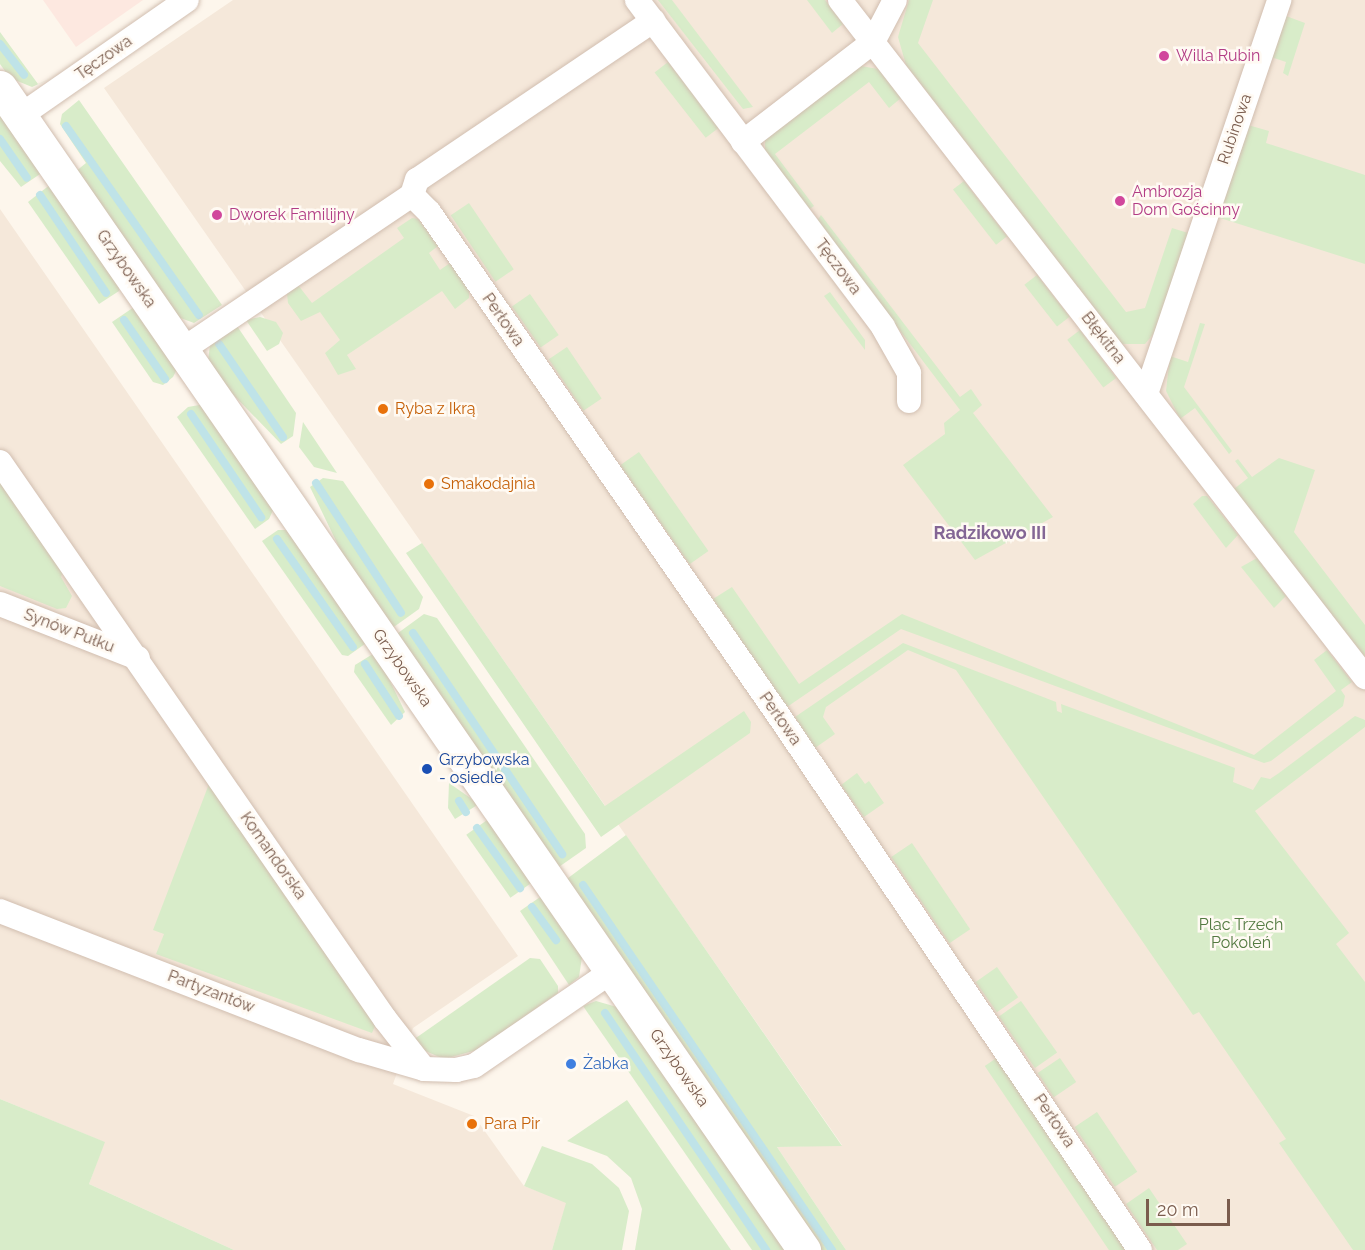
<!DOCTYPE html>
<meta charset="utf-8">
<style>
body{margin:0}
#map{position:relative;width:1365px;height:1250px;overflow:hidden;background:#fdf6ec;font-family:Raleway,sans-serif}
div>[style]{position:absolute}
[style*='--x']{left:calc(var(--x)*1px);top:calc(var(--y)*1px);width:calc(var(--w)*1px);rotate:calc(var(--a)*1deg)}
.residential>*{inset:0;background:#f5e8da}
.commercial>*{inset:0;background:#fde8e0}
.green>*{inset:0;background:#d8ecc9;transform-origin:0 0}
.stream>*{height:8px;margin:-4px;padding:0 4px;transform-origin:4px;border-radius:4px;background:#bfe3e8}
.roads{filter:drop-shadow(0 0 2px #d1beb0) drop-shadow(0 0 2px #d1beb0)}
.street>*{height:24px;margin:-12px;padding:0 12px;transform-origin:12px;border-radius:12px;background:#fff}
.secondary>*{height:33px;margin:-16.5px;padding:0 16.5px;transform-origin:16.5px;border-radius:16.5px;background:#fff}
.dots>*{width:16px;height:16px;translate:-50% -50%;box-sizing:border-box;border:3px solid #fffaf3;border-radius:50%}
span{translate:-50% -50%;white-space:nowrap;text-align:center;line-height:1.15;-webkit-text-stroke:5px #fffaf3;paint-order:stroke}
.hotel-label{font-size:16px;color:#b23c85}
.left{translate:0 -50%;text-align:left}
.street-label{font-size:16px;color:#7a5c4d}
.food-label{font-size:16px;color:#c56008}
.transit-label{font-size:16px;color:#164399}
.park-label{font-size:16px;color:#537a41}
.shop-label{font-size:16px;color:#366cbe}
.neighbourhood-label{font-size:18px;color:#846695;font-weight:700}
.scale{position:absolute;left:1146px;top:1199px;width:84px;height:27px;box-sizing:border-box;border:3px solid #7a5c4d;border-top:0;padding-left:8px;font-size:18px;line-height:21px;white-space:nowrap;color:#7a5c4d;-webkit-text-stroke:4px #fffaf3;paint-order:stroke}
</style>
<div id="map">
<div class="residential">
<i style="clip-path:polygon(233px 0,1365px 0,1365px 1250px,846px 1250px,777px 1147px,842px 1145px,104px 88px)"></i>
<i style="clip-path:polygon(0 209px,518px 956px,413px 1028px,393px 1084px,474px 1116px,524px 1186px,567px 1202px,552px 1250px,234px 1250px,89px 1184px,104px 1142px,0 1099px)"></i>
</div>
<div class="commercial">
<i style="clip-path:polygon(43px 0,143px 0,76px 47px)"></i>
</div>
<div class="green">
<i style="clip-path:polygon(658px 0,672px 0,753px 107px,743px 109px)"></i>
<i style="clip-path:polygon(807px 0,825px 0,843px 24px,832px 33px)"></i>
<i style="clip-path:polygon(909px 0,933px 0,918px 43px,1126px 312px,1145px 308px,1172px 228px,1188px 233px,1156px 331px,1145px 344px,1122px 344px,906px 65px,898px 37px)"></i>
<i style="clip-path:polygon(1286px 16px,1305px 23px,1288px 76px,1283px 73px,1286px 62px,1271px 57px)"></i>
<i style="clip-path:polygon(0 32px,38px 84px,54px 77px,32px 87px,10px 78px,0 64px)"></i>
<i style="left:668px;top:62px;width:83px;height:17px;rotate:52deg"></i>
<i style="clip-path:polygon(861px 66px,878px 69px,901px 98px,889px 108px,869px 82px,775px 154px,814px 206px,808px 210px,765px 151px,765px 140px)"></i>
<i style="clip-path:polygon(79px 100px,222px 305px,194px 323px,175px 316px,75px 172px,86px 163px,60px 124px,62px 114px)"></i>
<i style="clip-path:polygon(0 110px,43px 172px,21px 187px,0 161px)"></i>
<i style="clip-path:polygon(1248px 125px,1269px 131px,1266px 143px,1365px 175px,1365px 264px,1217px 217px)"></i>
<i style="left:964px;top:181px;width:70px;height:14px;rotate:52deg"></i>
<i style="clip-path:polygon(51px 184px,121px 283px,119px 291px,99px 304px,28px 202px)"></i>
<i style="left:469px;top:203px;width:80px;height:22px;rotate:56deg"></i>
<i style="clip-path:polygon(821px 215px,960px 397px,971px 389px,982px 405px,973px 413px,1053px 517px,975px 560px,903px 465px,945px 434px,944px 423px,960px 410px,817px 221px)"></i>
<i style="clip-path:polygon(412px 218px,418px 219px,438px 246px,429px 253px,440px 270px,450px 263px,469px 290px,469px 298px,455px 309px,442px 291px,347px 355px,356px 369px,338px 375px,325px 353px,340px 340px,320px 312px,301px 321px,288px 303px,287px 294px,298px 285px,312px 303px,404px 238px,397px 228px)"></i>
<i style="left:1037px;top:275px;width:53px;height:16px;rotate:52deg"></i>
<i style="clip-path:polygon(830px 292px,865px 340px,865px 350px,824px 296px)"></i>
<i style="left:530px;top:294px;width:50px;height:22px;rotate:55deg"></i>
<i style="clip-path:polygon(137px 305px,179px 365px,173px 377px,163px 385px,153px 382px,112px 322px)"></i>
<i style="clip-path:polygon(260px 317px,276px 322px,283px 333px,279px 344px,267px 351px,246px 320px)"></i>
<i style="clip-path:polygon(1200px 323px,1205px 324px,1184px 387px,1232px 451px,1229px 454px,1195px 408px,1180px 419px,1166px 391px,1170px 356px,1188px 362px)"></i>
<i style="clip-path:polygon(237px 326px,296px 413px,293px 436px,281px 444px,220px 381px,208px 361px,210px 345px)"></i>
<i style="left:1080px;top:330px;width:60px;height:16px;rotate:53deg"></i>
<i style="left:567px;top:347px;width:62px;height:22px;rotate:56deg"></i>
<i style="clip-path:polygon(205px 404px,275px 506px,269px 519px,255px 529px,177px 417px,188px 407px)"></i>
<i style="clip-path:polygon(303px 422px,337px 473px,314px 467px,299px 447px)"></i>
<i style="left:639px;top:452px;width:121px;height:23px;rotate:55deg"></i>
<i style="clip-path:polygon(1279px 458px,1315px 470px,1294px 532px,1365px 625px,1365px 657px,1234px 489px,1248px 478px,1235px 461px,1238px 459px,1252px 477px)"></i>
<i style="clip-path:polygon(323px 478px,343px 481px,423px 597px,419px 609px,391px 629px,349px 568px,310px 487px)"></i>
<i style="clip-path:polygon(0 480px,63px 571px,61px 577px,72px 596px,66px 608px,57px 609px,0 586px)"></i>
<i style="clip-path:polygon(1202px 496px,1207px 496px,1238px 535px,1226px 548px,1193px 504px)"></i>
<i style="clip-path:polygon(278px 530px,292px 530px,369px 641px,348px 656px,342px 655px,262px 541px)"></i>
<i style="clip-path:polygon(422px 543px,605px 806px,744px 711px,751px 722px,750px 733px,601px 837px,406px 553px)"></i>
<i style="clip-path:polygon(1257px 558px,1286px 596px,1274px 608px,1241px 567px)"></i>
<i style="clip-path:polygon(732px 587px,799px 684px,902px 614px,1254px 755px,1336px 691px,1314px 660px,1327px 650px,1352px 682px,1341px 690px,1345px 696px,1343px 706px,1271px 761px,1264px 763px,901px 629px,787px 707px,713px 599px)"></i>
<i style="clip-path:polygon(424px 614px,437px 618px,585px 834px,586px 848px,556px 869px,398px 639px,398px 633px)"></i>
<i style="clip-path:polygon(903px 643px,1056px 702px,1057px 711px,1062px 713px,1061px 704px,1235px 768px,1233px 782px,1253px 790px,1261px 777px,1270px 779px,1279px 773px,1355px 716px,1365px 720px,1365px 727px,1255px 811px,1349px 933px,1336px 944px,1365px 982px,1365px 1250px,1353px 1250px,1279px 1143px,1286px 1139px,1199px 1012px,1193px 1015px,956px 670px,908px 650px,826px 707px,823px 717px,835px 734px,815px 748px,795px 717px)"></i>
<i style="clip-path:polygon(376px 652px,405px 712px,391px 725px,354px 672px,355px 665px)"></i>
<i style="clip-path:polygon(857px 773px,865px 784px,869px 781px,884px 803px,864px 817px,841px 785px)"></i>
<i style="clip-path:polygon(449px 783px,479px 804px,455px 819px,448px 808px)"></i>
<i style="clip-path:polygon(209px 784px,376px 1024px,372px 1033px,156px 954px,164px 934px,153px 930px)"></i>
<i style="left:490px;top:818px;width:77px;height:29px;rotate:55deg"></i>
<i style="clip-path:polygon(626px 835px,842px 1146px,777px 1147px,846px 1250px,820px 1250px,564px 881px)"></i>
<i style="left:912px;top:843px;width:104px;height:25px;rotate:56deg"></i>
<i style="clip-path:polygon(543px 895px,582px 957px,579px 977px,569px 985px,520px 911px)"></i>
<i style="clip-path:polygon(530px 958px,540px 959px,558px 986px,558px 993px,477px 1050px,444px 1059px,423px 1050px,413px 1040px)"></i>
<i style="left:997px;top:967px;width:37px;height:26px;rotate:55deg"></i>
<i style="clip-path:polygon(596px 1001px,617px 1007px,788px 1250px,752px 1250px,583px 1006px)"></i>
<i style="left:1021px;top:1001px;width:63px;height:27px;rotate:55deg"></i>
<i style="left:998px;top:1057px;width:232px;height:16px;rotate:56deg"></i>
<i style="left:1060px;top:1058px;width:29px;height:27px;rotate:56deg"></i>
<i style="clip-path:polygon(0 1099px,105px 1142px,89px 1184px,234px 1250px,0 1250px)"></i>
<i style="clip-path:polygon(627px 1100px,731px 1250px,635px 1250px,642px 1209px,631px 1178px,607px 1156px,567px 1141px)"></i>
<i style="left:1097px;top:1112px;width:72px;height:27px;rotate:56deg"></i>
<i style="clip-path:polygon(542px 1146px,592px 1164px,619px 1188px,629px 1211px,622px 1250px,552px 1250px,566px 1203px,524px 1186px)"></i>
<i style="clip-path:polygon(1149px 1188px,1187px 1244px,1178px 1250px,1157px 1250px,1126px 1204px)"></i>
</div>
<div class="stream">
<i style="--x:0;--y:44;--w:39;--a:52"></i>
<i style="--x:66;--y:126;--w:231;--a:54.9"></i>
<i style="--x:0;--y:139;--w:47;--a:55.3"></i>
<i style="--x:40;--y:195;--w:118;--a:56"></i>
<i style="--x:124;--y:320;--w:72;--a:55.2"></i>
<i style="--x:219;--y:344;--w:113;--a:55.5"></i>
<i style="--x:191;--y:414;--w:125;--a:55.8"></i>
<i style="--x:316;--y:483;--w:155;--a:56.8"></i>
<i style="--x:277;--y:539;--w:132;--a:54.9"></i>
<i style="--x:413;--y:633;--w:267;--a:56"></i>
<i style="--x:365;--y:664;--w:62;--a:56.8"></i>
<i style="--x:459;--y:801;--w:13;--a:58"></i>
<i style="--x:477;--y:828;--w:74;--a:54.4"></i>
<i style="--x:583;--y:885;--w:442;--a:55.7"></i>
<i style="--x:532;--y:907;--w:41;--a:54"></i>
<i style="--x:605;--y:1013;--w:287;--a:55.8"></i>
</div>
<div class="roads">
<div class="street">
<i style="--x:637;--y:0;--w:409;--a:53"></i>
<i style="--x:883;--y:327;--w:53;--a:60.5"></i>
<i style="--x:909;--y:373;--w:28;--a:90"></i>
<i style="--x:840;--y:0;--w:857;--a:52.21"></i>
<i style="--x:20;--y:116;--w:203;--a:-34.8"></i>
<i style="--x:743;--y:142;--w:164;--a:-37.6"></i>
<i style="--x:873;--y:42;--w:47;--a:-62.4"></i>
<i style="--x:412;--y:195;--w:24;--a:45"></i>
<i style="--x:429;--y:212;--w:617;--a:55.23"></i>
<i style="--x:781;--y:719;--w:641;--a:55.94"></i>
<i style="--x:182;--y:350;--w:277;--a:-34"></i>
<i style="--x:412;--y:195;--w:16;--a:-72"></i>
<i style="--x:417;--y:180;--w:285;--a:-34"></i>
<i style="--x:1146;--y:394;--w:416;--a:-71.3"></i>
<i style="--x:0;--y:462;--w:677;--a:55.35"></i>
<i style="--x:385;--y:1019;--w:63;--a:52"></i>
<i style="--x:424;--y:1069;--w:32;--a:2"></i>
<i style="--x:456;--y:1070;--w:18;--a:-13"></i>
<i style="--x:474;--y:1066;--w:168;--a:-34.5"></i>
<i style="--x:0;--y:604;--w:148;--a:21.4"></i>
<i style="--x:0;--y:911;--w:385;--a:21.2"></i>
<i style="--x:359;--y:1050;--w:68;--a:16.3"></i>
</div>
<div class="secondary">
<i style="--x:0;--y:87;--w:1414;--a:55.34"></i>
</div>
</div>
<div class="dots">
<i style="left:1164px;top:56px;background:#d1479c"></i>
<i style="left:1120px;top:201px;background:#d1479c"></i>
<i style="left:217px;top:215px;background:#d1479c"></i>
<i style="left:383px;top:409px;background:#e8710a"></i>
<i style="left:429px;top:484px;background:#e8710a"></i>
<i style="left:427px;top:769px;background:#1a4fb4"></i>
<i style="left:571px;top:1064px;background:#3f7fe0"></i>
<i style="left:472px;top:1124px;background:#e8710a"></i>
</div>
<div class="hotel-label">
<span class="left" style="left:1176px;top:56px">Willa Rubin</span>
<span class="left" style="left:1132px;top:201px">Ambrozja<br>Dom Gościnny</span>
<span class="left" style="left:229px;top:215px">Dworek Familijny</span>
</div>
<div class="street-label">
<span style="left:104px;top:58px;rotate:-35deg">Tęczowa</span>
<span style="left:1235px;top:129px;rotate:-71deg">Rubinowa</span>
<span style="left:838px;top:267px;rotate:53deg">Tęczowa</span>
<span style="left:126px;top:269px;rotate:55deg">Grzybowska</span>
<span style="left:503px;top:320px;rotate:55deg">Perłowa</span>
<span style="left:1103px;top:338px;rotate:52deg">Błękitna</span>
<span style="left:69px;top:631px;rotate:21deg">Synów Pułku</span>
<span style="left:402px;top:668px;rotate:55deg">Grzybowska</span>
<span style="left:780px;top:719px;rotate:55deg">Perłowa</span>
<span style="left:273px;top:856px;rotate:55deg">Komandorska</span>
<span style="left:211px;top:992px;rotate:21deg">Partyzantów</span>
<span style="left:679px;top:1068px;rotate:55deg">Grzybowska</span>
<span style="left:1054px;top:1121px;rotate:56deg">Perłowa</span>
</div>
<div class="food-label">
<span class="left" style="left:395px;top:409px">Ryba z Ikrą</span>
<span class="left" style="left:441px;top:484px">Smakodajnia</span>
<span class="left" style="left:484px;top:1124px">Para Pir</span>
</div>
<div class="transit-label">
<span class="left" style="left:439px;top:769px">Grzybowska<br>- osiedle</span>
</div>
<div class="park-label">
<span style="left:1241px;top:934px">Plac Trzech<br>Pokoleń</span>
</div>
<div class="shop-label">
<span class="left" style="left:583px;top:1064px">Żabka</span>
</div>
<div class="neighbourhood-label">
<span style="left:990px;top:533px">Radzikowo III</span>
</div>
<div class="scale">20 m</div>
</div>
